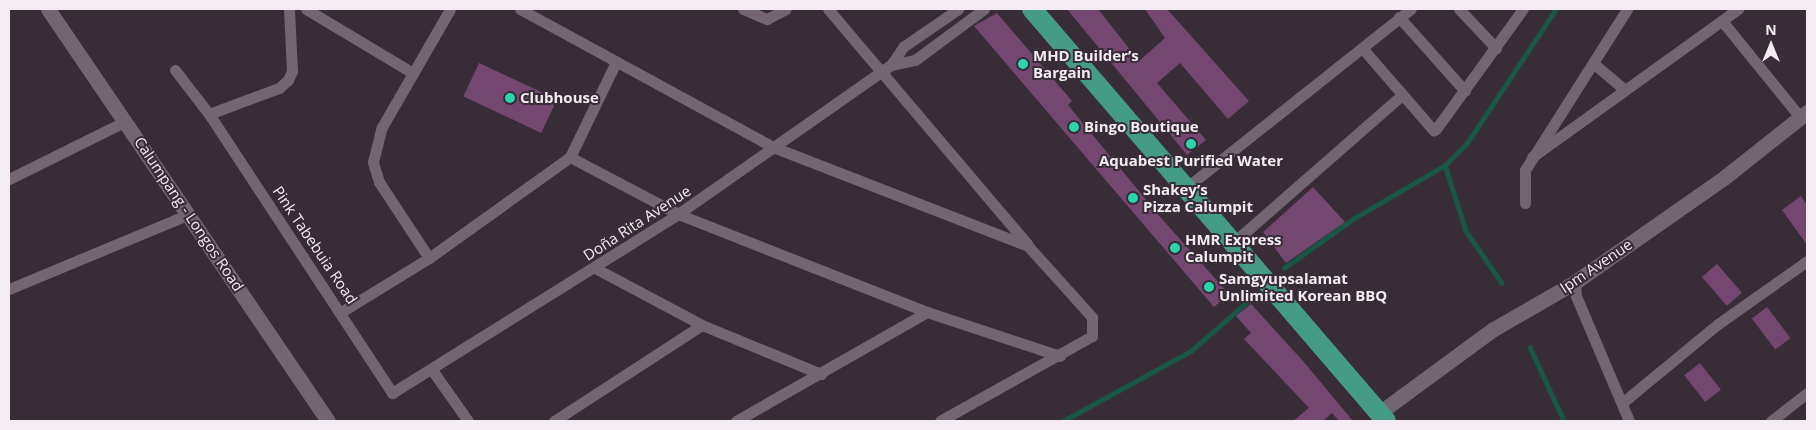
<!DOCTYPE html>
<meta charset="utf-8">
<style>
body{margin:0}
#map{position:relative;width:1816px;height:430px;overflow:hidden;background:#382c37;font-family:"Open Sans",sans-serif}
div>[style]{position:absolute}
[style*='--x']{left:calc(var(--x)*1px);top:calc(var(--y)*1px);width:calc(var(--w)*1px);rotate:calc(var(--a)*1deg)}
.stream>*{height:4.5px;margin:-2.25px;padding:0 2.25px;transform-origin:2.25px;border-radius:2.25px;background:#185645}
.building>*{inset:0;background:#744770;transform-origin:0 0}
.minor>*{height:11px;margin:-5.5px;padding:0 5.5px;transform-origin:5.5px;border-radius:5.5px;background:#736571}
.tertiary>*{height:15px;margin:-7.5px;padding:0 7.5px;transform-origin:7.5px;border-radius:7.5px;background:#736571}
.trunk>*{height:20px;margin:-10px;padding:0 10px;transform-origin:10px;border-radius:10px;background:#449c86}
.dots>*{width:14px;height:14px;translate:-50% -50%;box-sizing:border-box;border:2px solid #382c37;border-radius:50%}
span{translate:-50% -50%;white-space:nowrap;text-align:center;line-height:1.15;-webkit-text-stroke:4px #382c37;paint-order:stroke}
.poi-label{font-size:15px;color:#f4ecf3;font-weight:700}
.left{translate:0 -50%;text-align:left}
.street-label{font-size:15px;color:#f4ecf3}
.frame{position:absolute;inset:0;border:10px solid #f4ecf3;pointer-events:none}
.north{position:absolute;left:1746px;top:20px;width:50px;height:50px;-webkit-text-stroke:4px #382c37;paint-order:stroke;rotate:0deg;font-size:14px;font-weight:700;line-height:20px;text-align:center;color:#f4ecf3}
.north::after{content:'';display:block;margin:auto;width:18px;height:22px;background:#f4ecf3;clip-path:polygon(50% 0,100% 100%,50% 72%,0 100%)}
</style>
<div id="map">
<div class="stream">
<i style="--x:1445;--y:165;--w:69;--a:72.3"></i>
<i style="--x:1466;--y:231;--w:63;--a:55.3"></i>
<i style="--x:1284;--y:268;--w:85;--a:-35.4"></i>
<i style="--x:1353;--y:219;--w:107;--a:-30.4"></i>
<i style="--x:1445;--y:165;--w:31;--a:-45"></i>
<i style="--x:1467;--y:143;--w:161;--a:-56.4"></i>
<i style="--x:1530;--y:347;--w:81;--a:65.3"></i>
<i style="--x:1063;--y:421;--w:146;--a:-28.7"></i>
<i style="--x:1191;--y:351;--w:74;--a:-41.2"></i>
</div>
<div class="building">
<i style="clip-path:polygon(1067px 9px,1098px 9px,1139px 61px,1165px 38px,1145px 9px,1167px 9px,1249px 101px,1228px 119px,1180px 63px,1157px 83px,1206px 140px,1187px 155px)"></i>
<i style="clip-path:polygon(997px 13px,1072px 101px,1068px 105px,1162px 219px,1229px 294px,1214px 307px,974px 26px)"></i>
<i style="left:479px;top:63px;width:86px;height:37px;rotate:25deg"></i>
<i style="clip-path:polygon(1313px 187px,1345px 222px,1286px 263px,1263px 232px)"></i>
<i style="clip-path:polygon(1801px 196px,1807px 205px,1807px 245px,1782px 210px)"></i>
<i style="left:1717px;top:264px;width:38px;height:20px;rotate:49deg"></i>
<i style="clip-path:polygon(1251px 304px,1303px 361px,1353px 421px,1339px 421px,1332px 413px,1323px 421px,1293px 421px,1309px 408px,1244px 339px,1251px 333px,1236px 316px)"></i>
<i style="left:1767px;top:307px;width:39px;height:19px;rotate:53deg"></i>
<i style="left:1700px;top:363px;width:34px;height:20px;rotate:52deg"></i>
</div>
<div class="minor">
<i style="--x:306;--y:9;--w:125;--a:30.9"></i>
<i style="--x:520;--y:9;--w:288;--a:28.6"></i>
<i style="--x:773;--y:147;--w:274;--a:21.2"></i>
<i style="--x:1028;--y:246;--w:96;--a:48"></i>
<i style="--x:1092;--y:317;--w:19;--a:90"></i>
<i style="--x:1092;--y:336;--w:174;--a:150.8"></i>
<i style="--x:743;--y:9;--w:26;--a:23"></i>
<i style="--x:767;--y:19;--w:21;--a:-28"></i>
<i style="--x:828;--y:9;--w:308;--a:49.7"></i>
<i style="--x:1459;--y:9;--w:54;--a:46.5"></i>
<i style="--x:1399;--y:17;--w:99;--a:48.3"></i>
<i style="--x:1722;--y:21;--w:124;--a:50.9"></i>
<i style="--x:1363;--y:49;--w:108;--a:49.1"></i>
<i style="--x:1593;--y:63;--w:42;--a:40.2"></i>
<i style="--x:891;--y:65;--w:25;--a:-12"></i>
<i style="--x:915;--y:60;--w:86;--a:-36.5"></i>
<i style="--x:175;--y:70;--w:56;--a:52.3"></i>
<i style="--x:209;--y:114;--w:334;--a:56.7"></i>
<i style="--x:392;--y:393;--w:337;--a:-32"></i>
<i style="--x:678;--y:214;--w:260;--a:-35"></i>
<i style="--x:891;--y:65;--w:22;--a:-56"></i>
<i style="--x:903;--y:47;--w:67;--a:-34.6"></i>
<i style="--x:209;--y:114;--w:75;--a:-20.4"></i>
<i style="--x:279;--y:88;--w:12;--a:-42"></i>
<i style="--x:288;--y:80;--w:10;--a:-66"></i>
<i style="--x:292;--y:71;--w:62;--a:-92.8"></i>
<i style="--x:1436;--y:129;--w:148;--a:-54.1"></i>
<i style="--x:570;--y:157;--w:106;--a:-64.2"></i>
<i style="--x:1532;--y:157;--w:254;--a:-35.7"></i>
<i style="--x:9;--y:179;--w:131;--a:-26.4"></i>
<i style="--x:1187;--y:187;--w:286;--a:-38.5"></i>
<i style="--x:1525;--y:203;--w:33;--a:-90"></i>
<i style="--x:1525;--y:170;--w:191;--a:-57.6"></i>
<i style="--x:1234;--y:242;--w:223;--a:-41.2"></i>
<i style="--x:429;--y:258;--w:91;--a:-123.3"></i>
<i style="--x:379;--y:182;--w:21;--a:-107"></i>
<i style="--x:373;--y:162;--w:36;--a:-76"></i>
<i style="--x:382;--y:127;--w:136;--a:-60"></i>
<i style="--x:595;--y:268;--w:121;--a:28"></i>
<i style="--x:702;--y:325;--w:129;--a:22.4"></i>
<i style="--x:1575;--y:282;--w:14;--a:86"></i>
<i style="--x:1576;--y:296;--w:136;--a:67"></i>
<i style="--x:9;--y:289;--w:195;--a:-22.6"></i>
<i style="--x:341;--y:312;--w:103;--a:-31.5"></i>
<i style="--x:429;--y:258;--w:173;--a:-35.6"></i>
<i style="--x:570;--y:157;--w:122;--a:27.8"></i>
<i style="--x:678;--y:214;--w:268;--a:21.5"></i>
<i style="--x:927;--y:312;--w:140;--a:18.3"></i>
<i style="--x:432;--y:370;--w:62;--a:54.8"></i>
<i style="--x:1622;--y:403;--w:124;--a:-39.5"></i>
<i style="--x:1718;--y:324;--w:109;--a:-35.3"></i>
<i style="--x:554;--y:421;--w:176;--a:-33"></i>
<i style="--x:736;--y:421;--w:220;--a:-29.7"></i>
<i style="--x:1771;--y:421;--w:46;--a:-37.9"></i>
</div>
<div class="tertiary">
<i style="--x:48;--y:9;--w:498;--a:55.8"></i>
<i style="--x:1379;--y:413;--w:140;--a:-36.3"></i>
<i style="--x:1492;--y:330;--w:96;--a:-30"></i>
<i style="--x:1575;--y:282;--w:183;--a:-35"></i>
<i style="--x:1725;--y:177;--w:105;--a:-38.4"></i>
</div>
<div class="trunk">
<i style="--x:1032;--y:9;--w:543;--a:49.33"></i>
</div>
<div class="dots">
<i style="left:1023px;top:64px;background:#2ad5ac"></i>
<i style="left:510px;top:98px;background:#2ad5ac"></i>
<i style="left:1074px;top:127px;background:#2ad5ac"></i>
<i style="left:1191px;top:144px;background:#2ad5ac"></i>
<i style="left:1133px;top:198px;background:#2ad5ac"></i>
<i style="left:1175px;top:248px;background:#2ad5ac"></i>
<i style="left:1209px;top:287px;background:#2ad5ac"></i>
</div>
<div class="poi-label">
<span class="left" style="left:1033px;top:64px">MHD Builder’s<br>Bargain</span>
<span class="left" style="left:520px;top:98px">Clubhouse</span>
<span class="left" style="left:1084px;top:127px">Bingo Boutique</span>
<span style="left:1191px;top:161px">Aquabest Purified Water</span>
<span class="left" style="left:1143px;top:198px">Shakey’s<br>Pizza Calumpit</span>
<span class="left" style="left:1185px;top:248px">HMR Express<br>Calumpit</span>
<span class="left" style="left:1219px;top:287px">Samgyupsalamat<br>Unlimited Korean BBQ</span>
</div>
<div class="street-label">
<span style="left:189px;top:214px;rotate:56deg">Calumpang - Longos Road</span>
<span style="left:637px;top:223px;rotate:-33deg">Doña Rita Avenue</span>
<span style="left:315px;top:245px;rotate:56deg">Pink Tabebuia Road</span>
<span style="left:1596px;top:266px;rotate:-34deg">Ipm Avenue</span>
</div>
<div class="frame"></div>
<div class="north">N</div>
</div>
